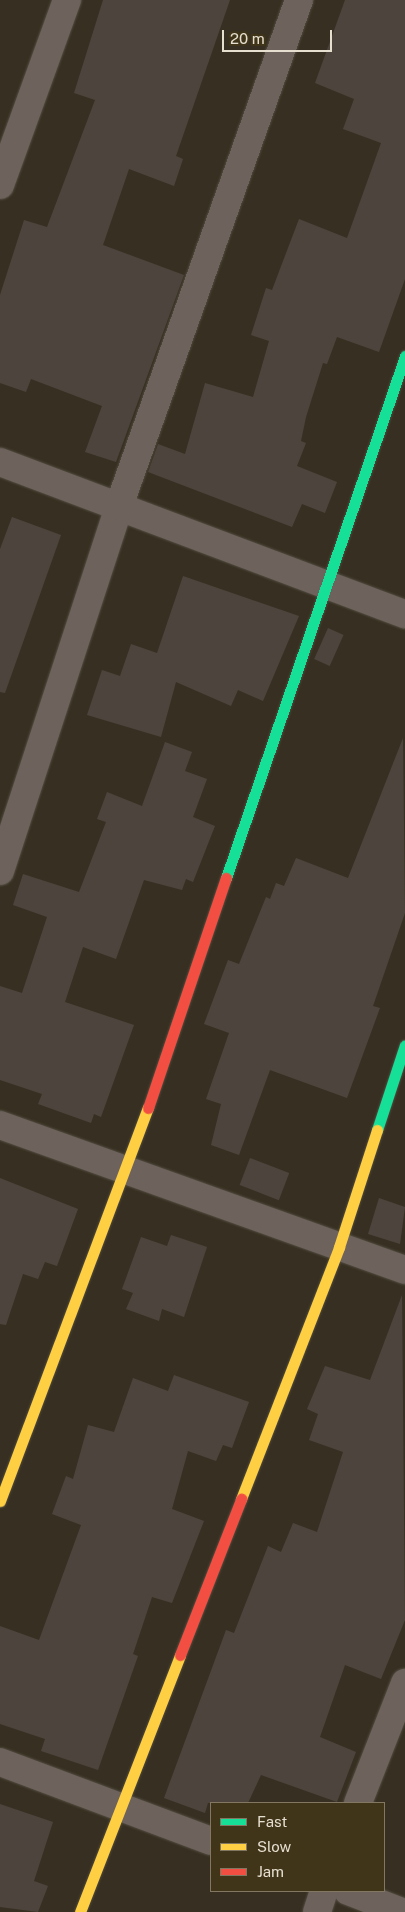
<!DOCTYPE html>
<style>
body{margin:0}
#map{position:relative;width:405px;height:1912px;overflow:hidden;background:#373022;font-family:"Public Sans",sans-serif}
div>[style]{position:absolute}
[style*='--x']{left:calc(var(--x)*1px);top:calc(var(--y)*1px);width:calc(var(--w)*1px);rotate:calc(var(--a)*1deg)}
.building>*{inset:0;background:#4d453d;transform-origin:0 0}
.roads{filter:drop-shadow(0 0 1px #514b3f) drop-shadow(0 0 1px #514b3f)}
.street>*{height:28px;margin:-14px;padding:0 14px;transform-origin:14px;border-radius:14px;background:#6d625c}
.fast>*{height:11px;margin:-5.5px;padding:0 5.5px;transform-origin:5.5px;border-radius:5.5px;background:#16e098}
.slow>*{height:11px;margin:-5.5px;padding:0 5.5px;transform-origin:5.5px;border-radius:5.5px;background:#ffcf43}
.jam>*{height:11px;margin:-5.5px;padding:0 5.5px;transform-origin:5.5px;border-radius:5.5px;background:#f24e42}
span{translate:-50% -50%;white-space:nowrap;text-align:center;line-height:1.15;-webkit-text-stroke:4px #403419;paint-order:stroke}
.legend{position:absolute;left:210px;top:1802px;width:175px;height:90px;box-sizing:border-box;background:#403419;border:1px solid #827862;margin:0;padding:6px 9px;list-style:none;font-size:15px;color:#e6dfcf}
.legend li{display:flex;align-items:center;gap:10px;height:25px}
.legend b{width:25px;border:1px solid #827862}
.scale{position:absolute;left:222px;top:30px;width:110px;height:22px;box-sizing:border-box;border:2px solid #e6dfcf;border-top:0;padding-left:6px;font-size:15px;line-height:18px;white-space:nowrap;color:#e6dfcf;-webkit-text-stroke:4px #403419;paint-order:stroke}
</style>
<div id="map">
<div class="building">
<i style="clip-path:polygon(103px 0,230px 0,176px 156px,183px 159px,174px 186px,129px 169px,103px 245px,184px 275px,116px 462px,85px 452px,102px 406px,31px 379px,26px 392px,0 383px,0 295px,24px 220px,47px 227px,95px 100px,74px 93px)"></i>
<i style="clip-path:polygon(345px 0,405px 0,405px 279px,379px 352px,337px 337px,327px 364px,323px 363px,306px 417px,301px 441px,306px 443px,297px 466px,337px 482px,325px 513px,302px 504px,292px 527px,148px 472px,158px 444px,185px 454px,205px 383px,253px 397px,269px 341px,251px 335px,266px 288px,272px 290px,299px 219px,347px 238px,381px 143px,343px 129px,354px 99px,315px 83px)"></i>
<i style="clip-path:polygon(12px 517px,61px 535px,5px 693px,0 692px,0 549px)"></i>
<i style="clip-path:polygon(183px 576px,299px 616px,263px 701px,238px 690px,231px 706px,176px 682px,161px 737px,87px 715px,102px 670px,120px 676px,131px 644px,157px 653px)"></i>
<i style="left:328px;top:628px;width:17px;height:34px;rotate:24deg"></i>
<i style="clip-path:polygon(403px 738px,405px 913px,373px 1006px,380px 1008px,347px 1098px,270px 1070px,239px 1155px,211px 1145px,221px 1104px,206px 1099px,229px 1033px,204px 1024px,228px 960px,239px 964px,266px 897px,270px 899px,276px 883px,284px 886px,296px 858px,348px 878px)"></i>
<i style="clip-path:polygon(165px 742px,192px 752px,185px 771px,207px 779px,193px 817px,215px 826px,193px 882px,186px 879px,182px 890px,144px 880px,116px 959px,83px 947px,65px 1002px,134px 1025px,101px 1117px,94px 1114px,91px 1123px,38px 1104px,42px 1094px,0 1080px,0 986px,22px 993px,47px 917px,13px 905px,23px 874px,79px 892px,106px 822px,97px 819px,107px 792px,142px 806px)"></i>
<i style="left:250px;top:1158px;width:42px;height:29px;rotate:21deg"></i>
<i style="clip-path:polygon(0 1178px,78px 1209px,57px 1266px,45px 1262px,38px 1279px,23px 1274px,6px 1325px,0 1324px)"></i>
<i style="clip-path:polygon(379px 1198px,405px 1207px,400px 1244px,368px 1234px)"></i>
<i style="clip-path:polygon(171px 1235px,207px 1247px,184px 1317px,162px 1309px,159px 1321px,126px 1309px,133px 1293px,122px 1289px,141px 1237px,167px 1246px)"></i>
<i style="clip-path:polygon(402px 1295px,405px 1620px,381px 1679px,345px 1665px,320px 1737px,356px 1752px,337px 1802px,261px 1775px,248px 1803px,208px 1803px,205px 1813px,164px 1798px,226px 1630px,234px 1633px,268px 1546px,281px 1552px,293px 1523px,317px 1532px,343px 1452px,309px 1440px,318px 1414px,307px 1409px,325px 1366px,370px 1380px)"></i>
<i style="clip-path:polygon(174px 1375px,249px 1402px,232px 1448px,223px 1445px,216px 1461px,188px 1451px,172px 1509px,204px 1521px,172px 1603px,152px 1597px,133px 1654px,138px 1656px,98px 1770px,41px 1751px,45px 1739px,0 1724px,0 1626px,39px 1640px,81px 1525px,52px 1514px,66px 1476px,73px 1479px,88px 1425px,114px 1432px,133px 1378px,168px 1391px)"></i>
<i style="clip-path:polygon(0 1804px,53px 1822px,34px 1881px,48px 1886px,38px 1912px,0 1907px)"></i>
</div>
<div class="roads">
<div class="street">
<i style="--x:0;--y:185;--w:197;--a:-70.1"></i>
<i style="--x:0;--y:462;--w:433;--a:20.6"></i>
<i style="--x:0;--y:871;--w:384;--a:-71.9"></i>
<i style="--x:119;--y:506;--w:537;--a:-70.42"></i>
<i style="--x:0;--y:1125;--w:430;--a:19.7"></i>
<i style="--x:0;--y:1762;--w:225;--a:20.5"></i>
<i style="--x:358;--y:1803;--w:129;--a:-68.6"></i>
<i style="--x:348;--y:1891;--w:58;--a:21.3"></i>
<i style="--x:317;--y:1912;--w:22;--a:-72"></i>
</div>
<div class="fast">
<i style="--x:226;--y:878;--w:552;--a:-71.07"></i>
<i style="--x:377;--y:1130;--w:89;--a:-71.8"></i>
</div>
<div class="slow">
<i style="--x:241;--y:1499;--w:270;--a:-68.7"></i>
<i style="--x:339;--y:1247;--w:123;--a:-72"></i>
<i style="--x:0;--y:1501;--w:420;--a:-69.4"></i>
<i style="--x:80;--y:1912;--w:276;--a:-68.7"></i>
</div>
<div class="jam">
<i style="--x:148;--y:1108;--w:243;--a:-71.3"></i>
<i style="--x:180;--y:1655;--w:168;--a:-68.6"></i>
</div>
</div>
<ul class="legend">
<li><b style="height:6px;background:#16e098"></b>Fast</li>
<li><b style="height:6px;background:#ffcf43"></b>Slow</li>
<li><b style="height:6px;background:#f24e42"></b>Jam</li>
</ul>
<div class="scale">20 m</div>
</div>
